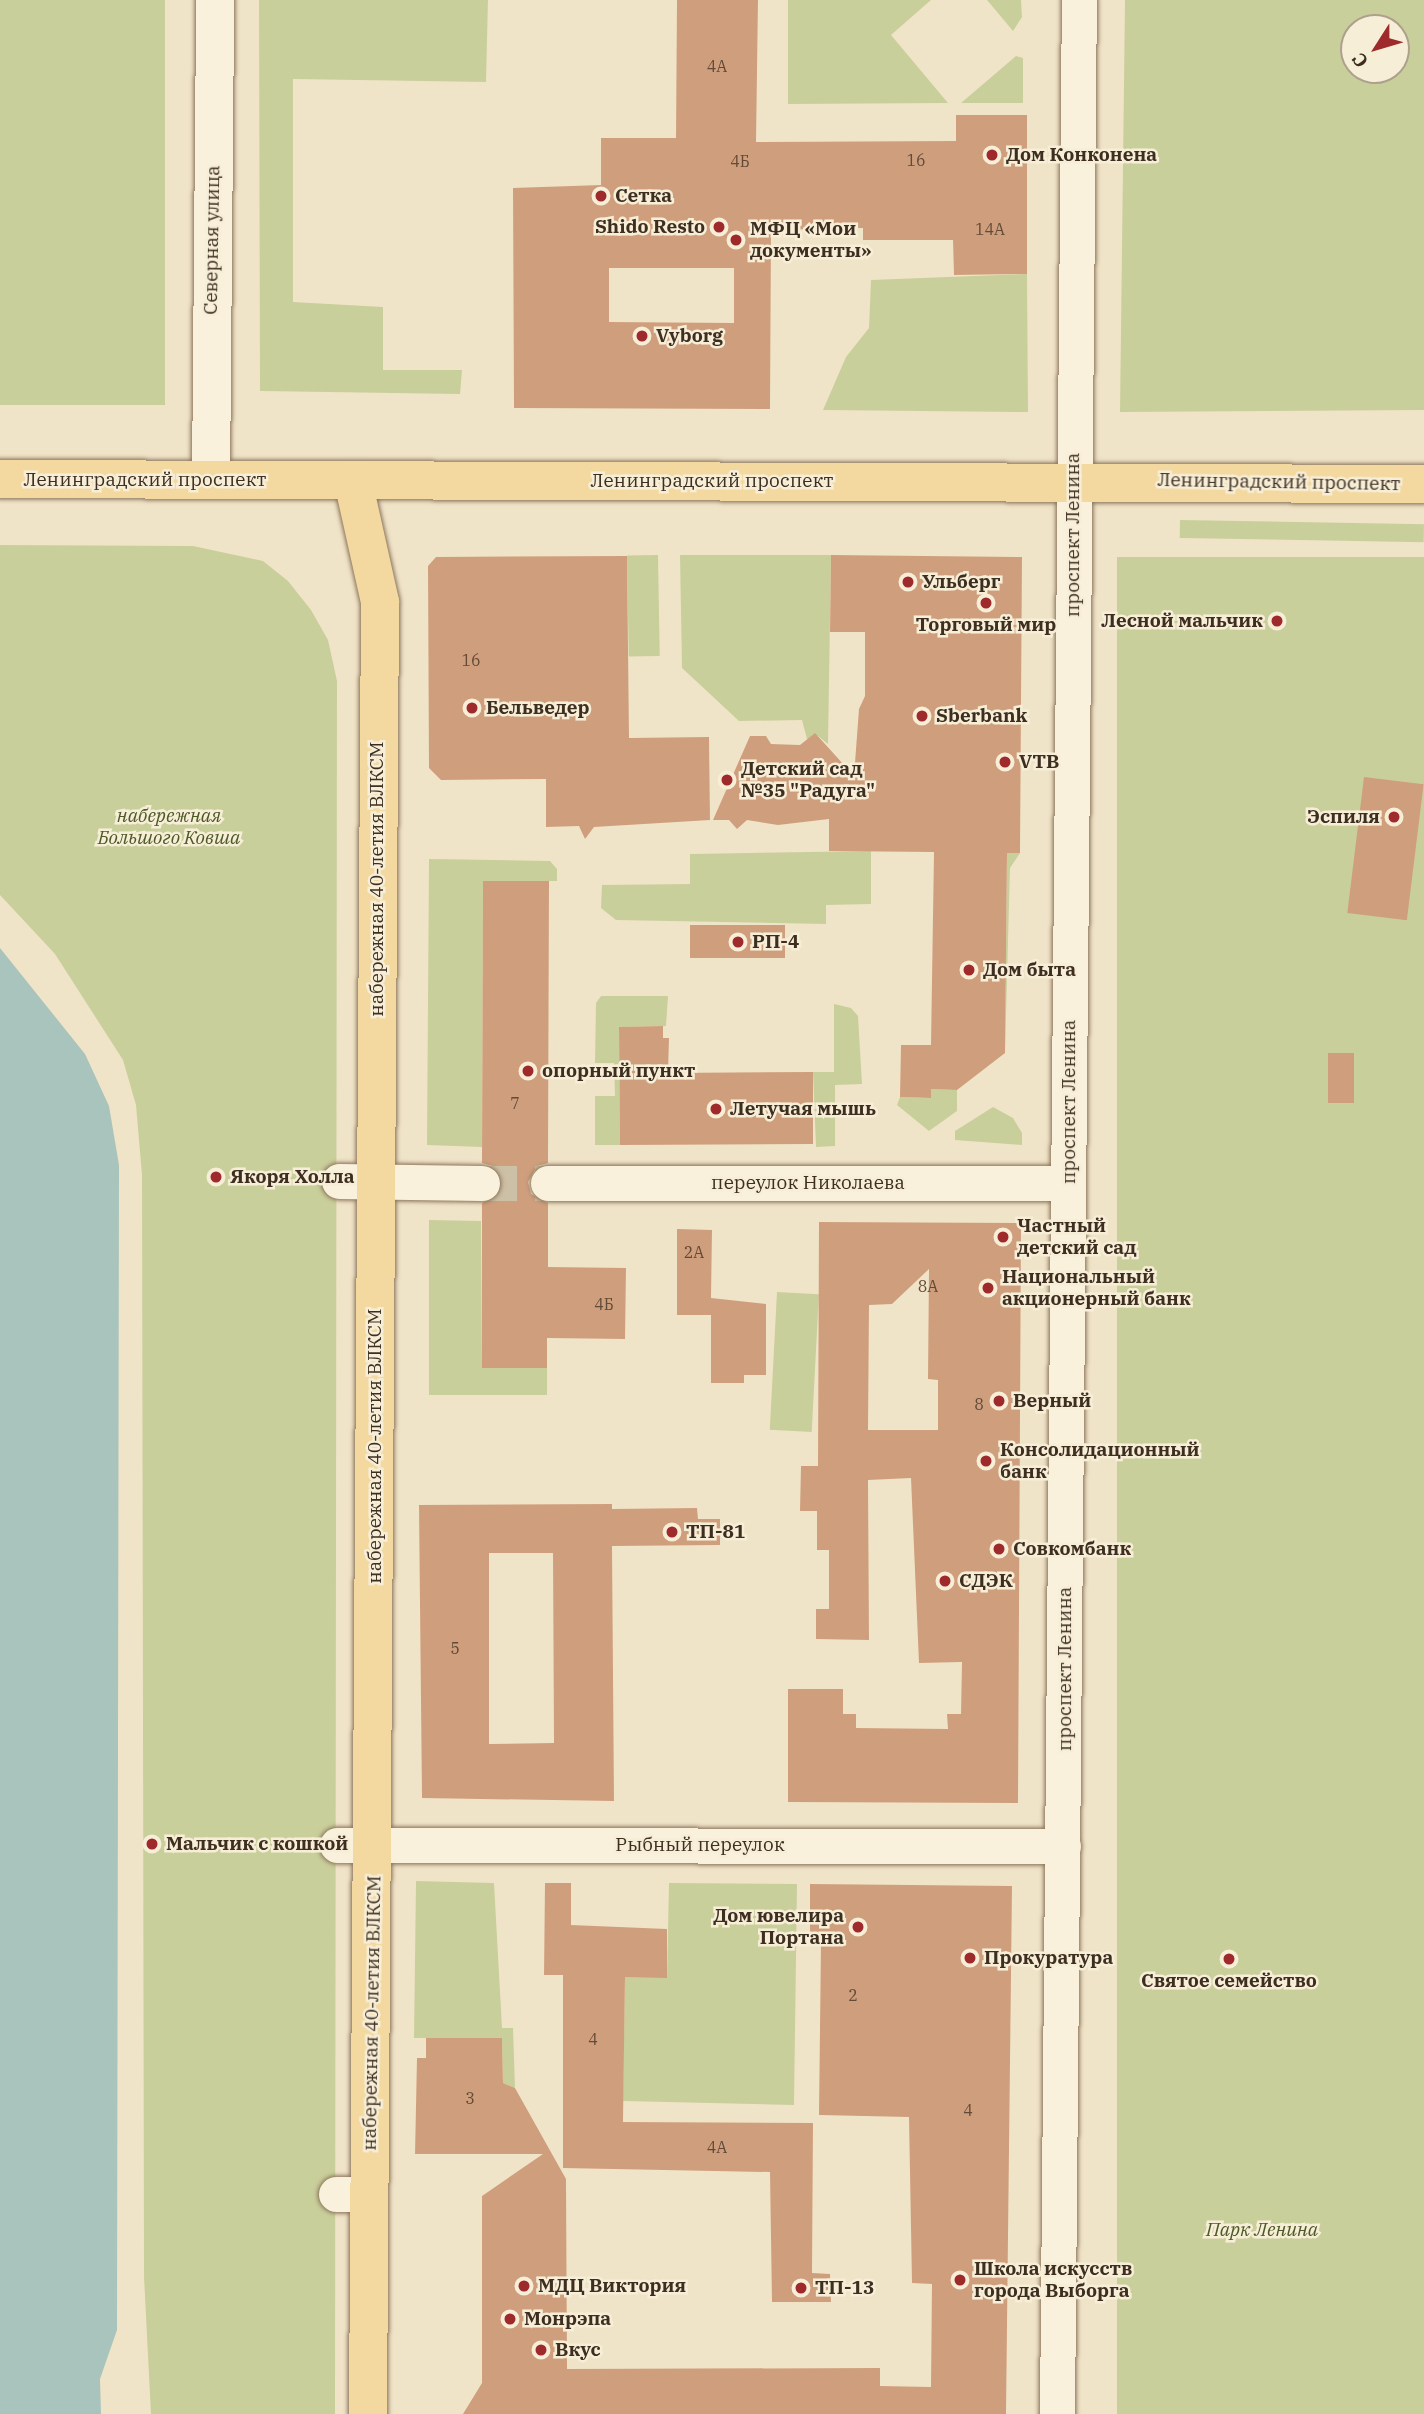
<!DOCTYPE html>
<meta charset="utf-8">
<style>
body{margin:0}
#map{position:relative;width:1424px;height:2414px;overflow:hidden;background:#f0e4c8;font-family:"IBM Plex Serif",serif}
div>[style]{position:absolute}
[style*='--x']{left:calc(var(--x)*1px);top:calc(var(--y)*1px);width:calc(var(--w)*1px);rotate:calc(var(--a)*1deg)}
.green>*{inset:0;background:#c9cf9b;transform-origin:0 0}
.water>*{inset:0;background:#a9c4bc}
.building>*{inset:0;background:#cf9f7d;transform-origin:0 0}
.street-tunnel>*{height:35px;margin-top:-17.5px;transform-origin:0;background:repeating-linear-gradient(90deg,#ccc0a6 0 35px,transparent 0 53px)}
.roads{filter:drop-shadow(0 0 2px #8d765c) drop-shadow(0 0 2px #8d765c)}
.street>*{height:35px;margin:-17.5px;padding:0 17.5px;transform-origin:17.5px;border-radius:17.5px;background:#faf1dc}
.secondary>*{height:38px;margin:-19px;padding:0 19px;transform-origin:19px;border-radius:19px;background:#faf1dc}
.primary>*{height:38px;margin:-19px;padding:0 19px;transform-origin:19px;border-radius:19px;background:#f3d9a0}
.dots>*{width:19px;height:19px;translate:-50% -50%;box-sizing:border-box;border:4px solid #f7eed8;border-radius:50%}
span{translate:-50% -50%;white-space:nowrap;text-align:center;line-height:1.15;-webkit-text-stroke:5px #f7eed8;paint-order:stroke}
.number-label{font-size:16px;color:#624a37}
.number-label span{-webkit-text-stroke-width:0}
.poi-label{font-size:19px;color:#3d2e20;font-weight:700}
.left{translate:0 -50%;text-align:left}
.right{translate:-100% -50%;text-align:right}
.street-label{font-size:19px;color:#3d2e20}
.park-label{font-size:19px;color:#4d5a26;font-style:italic}
.north{position:absolute;left:1340px;top:14px;width:70px;height:70px;box-sizing:border-box;background:#f7eed8;border:2px solid #ada18e;border-radius:50%;rotate:233deg;font-size:19px;font-weight:700;line-height:28px;text-align:center;color:#3d2e20}
.north::after{content:'';display:block;margin:auto;width:24px;height:32px;background:#9e2a2b;clip-path:polygon(50% 0,100% 100%,50% 72%,0 100%)}
</style>
<div id="map">
<div class="green">
<i style="left:0;top:0;width:165px;height:405px"></i>
<i style="clip-path:polygon(259px 0,488px 0,486px 82px,293px 79px,293px 302px,383px 307px,383px 370px,462px 370px,460px 394px,260px 391px)"></i>
<i style="clip-path:polygon(788px 0,931px 0,891px 35px,948px 103px,788px 104px)"></i>
<i style="clip-path:polygon(987px 0,1021px 0,1022px 17px,1013px 31px)"></i>
<i style="clip-path:polygon(evenodd,1125px 0,1424px 0,1424px 410px,1120px 412px,1125px 0,1396px 28px,1396px 70px,1354px 70px,1354px 28px,1396px 28px)"></i>
<i style="clip-path:polygon(1016px 56px,1023px 58px,1023px 103px,961px 103px)"></i>
<i style="clip-path:polygon(1027px 274px,1028px 412px,823px 410px,846px 357px,869px 328px,871px 280px)"></i>
<i style="left:1180px;top:520px;width:244px;height:18px;rotate:1deg"></i>
<i style="clip-path:polygon(0 545px,193px 546px,263px 561px,288px 581px,311px 610px,328px 640px,337px 681px,335px 2414px,151px 2414px,144px 2277px,142px 1175px,136px 1105px,123px 1060px,55px 954px,0 895px)"></i>
<i style="left:658px;top:555px;width:101px;height:31px;rotate:89deg"></i>
<i style="clip-path:polygon(680px 555px,831px 555px,828px 744px,818px 736px,807px 739px,802px 720px,739px 721px,682px 668px)"></i>
<i style="left:1117px;top:557px;width:307px;height:1857px"></i>
<i style="clip-path:polygon(871px 851px,871px 904px,826px 905px,826px 924px,616px 920px,601px 908px,602px 885px,690px 884px,690px 854px)"></i>
<i style="clip-path:polygon(1007px 853px,1020px 853px,1010px 868px,1005px 1053px)"></i>
<i style="clip-path:polygon(429px 859px,550px 861px,557px 869px,557px 881px,483px 881px,482px 1147px,427px 1145px)"></i>
<i style="clip-path:polygon(601px 996px,668px 996px,666px 1026px,619px 1027px,620px 1145px,595px 1145px,595px 1096px,615px 1096px,614px 1063px,595px 1063px,596px 1003px)"></i>
<i style="clip-path:polygon(834px 1004px,851px 1008px,858px 1016px,862px 1084px,835px 1085px,835px 1146px,816px 1147px,813px 1072px,834px 1072px)"></i>
<i style="clip-path:polygon(931px 1089px,957px 1090px,957px 1111px,929px 1131px,897px 1105px,900px 1097px,930px 1098px)"></i>
<i style="clip-path:polygon(993px 1107px,1013px 1118px,1022px 1133px,1022px 1145px,955px 1140px,955px 1131px)"></i>
<i style="clip-path:polygon(429px 1220px,481px 1221px,482px 1368px,547px 1368px,547px 1395px,429px 1395px)"></i>
<i style="left:777px;top:1292px;width:42px;height:138px;rotate:3deg"></i>
<i style="clip-path:polygon(416px 1881px,494px 1883px,502px 2028px,513px 2028px,515px 2088px,503px 2083px,502px 2038px,414px 2038px)"></i>
<i style="clip-path:polygon(669px 1883px,797px 1884px,794px 2105px,623px 2101px,625px 1977px,667px 1977px)"></i>
</div>
<div class="water">
<i style="clip-path:polygon(0 948px,85px 1054px,109px 1106px,119px 1165px,117px 2330px,100px 2379px,101px 2414px,0 2414px)"></i>
</div>
<div class="building">
<i style="clip-path:polygon(evenodd,677px 0,758px 0,756px 142px,956px 141px,956px 115px,1027px 115px,1027px 274px,954px 275px,953px 240px,863px 240px,863px 228px,771px 230px,770px 409px,514px 408px,513px 188px,601px 185px,601px 138px,676px 138px,677px 0,609px 268px,734px 268px,734px 323px,609px 322px,609px 268px)"></i>
<i style="clip-path:polygon(831px 555px,1022px 557px,1020px 853px,1007px 853px,1005px 1053px,957px 1090px,931px 1089px,931px 1098px,900px 1097px,901px 1045px,931px 1045px,934px 852px,829px 851px,829px 819px,778px 825px,747px 820px,737px 829px,729px 820px,713px 820px,750px 736px,766px 736px,771px 744px,800px 745px,815px 733px,854px 776px,859px 709px,865px 696px,865px 632px,830px 632px)"></i>
<i style="clip-path:polygon(627px 556px,629px 738px,709px 737px,710px 820px,594px 827px,585px 839px,579px 826px,546px 827px,546px 779px,441px 780px,429px 768px,428px 566px,436px 557px)"></i>
<i style="left:1364px;top:777px;width:60px;height:137px;rotate:7deg"></i>
<i style="clip-path:polygon(483px 881px,549px 881px,548px 1163px,537px 1166px,528px 1182px,531px 1194px,548px 1203px,548px 1267px,626px 1268px,625px 1339px,547px 1338px,547px 1368px,482px 1368px,482px 1203px,499px 1194px,502px 1183px,493px 1166px,482px 1163px)"></i>
<i style="left:690px;top:925px;width:95px;height:33px"></i>
<i style="clip-path:polygon(663px 1026px,663px 1038px,669px 1038px,668px 1073px,813px 1072px,813px 1144px,620px 1145px,619px 1027px)"></i>
<i style="left:1328px;top:1053px;width:26px;height:50px"></i>
<i style="clip-path:polygon(evenodd,819px 1222px,1021px 1223px,1018px 1803px,788px 1802px,788px 1689px,843px 1689px,843px 1714px,856px 1714px,856px 1728px,948px 1729px,947px 1714px,961px 1714px,962px 1662px,919px 1663px,911px 1478px,868px 1480px,869px 1640px,816px 1639px,816px 1609px,829px 1609px,829px 1550px,817px 1550px,817px 1511px,800px 1511px,801px 1466px,818px 1466px,819px 1222px,929px 1269px,928px 1379px,938px 1380px,938px 1430px,868px 1430px,869px 1305px,892px 1304px,929px 1269px)"></i>
<i style="clip-path:polygon(677px 1229px,712px 1230px,711px 1298px,766px 1304px,766px 1375px,744px 1375px,744px 1383px,711px 1383px,711px 1304px,711px 1315px,677px 1315px)"></i>
<i style="clip-path:polygon(evenodd,612px 1504px,612px 1509px,697px 1508px,698px 1519px,720px 1519px,720px 1545px,612px 1546px,614px 1801px,422px 1798px,419px 1505px,612px 1504px,489px 1553px,553px 1553px,554px 1743px,489px 1744px,489px 1553px)"></i>
<i style="clip-path:polygon(545px 1883px,571px 1883px,571px 1925px,667px 1929px,667px 1978px,625px 1977px,623px 2122px,813px 2123px,812px 2273px,830px 2274px,831px 2302px,772px 2302px,770px 2172px,563px 2168px,563px 1975px,544px 1975px)"></i>
<i style="clip-path:polygon(810px 1884px,1012px 1886px,1006px 2414px,463px 2414px,482px 2383px,482px 2196px,543px 2154px,415px 2154px,417px 2058px,426px 2058px,426px 2038px,502px 2038px,503px 2083px,515px 2088px,566px 2179px,567px 2369px,880px 2368px,880px 2386px,931px 2387px,932px 2284px,912px 2283px,909px 2117px,819px 2115px,821px 1942px,810px 1942px)"></i>
</div>
<div class="street-tunnel">
<i style="--x:482;--y:1183;--w:66;--a:0"></i>
</div>
<div class="roads">
<div class="street">
<i style="--x:339;--y:1181;--w:143;--a:0.8"></i>
<i style="--x:548;--y:1183;--w:520;--a:0"></i>
<i style="--x:337;--y:1845;--w:726;--a:0.08"></i>
<i style="--x:336;--y:2194;--w:34;--a:0"></i>
<i style="--x:1057;--y:2414;--w:2414;--a:-89.48"></i>
</div>
<div class="secondary">
<i style="--x:211;--y:480;--w:480;--a:-89.5"></i>
</div>
<div class="primary">
<i style="--x:0;--y:479;--w:1424;--a:0.2"></i>
<i style="--x:353;--y:481;--w:124;--a:77.4"></i>
<i style="--x:380;--y:602;--w:1812;--a:90.38"></i>
</div>
</div>
<div class="dots">
<i style="left:992px;top:155px;background:#9e2a2b"></i>
<i style="left:601px;top:196px;background:#9e2a2b"></i>
<i style="left:719px;top:227px;background:#9e2a2b"></i>
<i style="left:736px;top:240px;background:#9e2a2b"></i>
<i style="left:642px;top:336px;background:#9e2a2b"></i>
<i style="left:908px;top:582px;background:#9e2a2b"></i>
<i style="left:986px;top:603px;background:#9e2a2b"></i>
<i style="left:1277px;top:621px;background:#9e2a2b"></i>
<i style="left:472px;top:708px;background:#9e2a2b"></i>
<i style="left:922px;top:716px;background:#9e2a2b"></i>
<i style="left:1005px;top:762px;background:#9e2a2b"></i>
<i style="left:727px;top:780px;background:#9e2a2b"></i>
<i style="left:1394px;top:817px;background:#9e2a2b"></i>
<i style="left:738px;top:942px;background:#9e2a2b"></i>
<i style="left:969px;top:970px;background:#9e2a2b"></i>
<i style="left:528px;top:1071px;background:#9e2a2b"></i>
<i style="left:716px;top:1109px;background:#9e2a2b"></i>
<i style="left:216px;top:1177px;background:#9e2a2b"></i>
<i style="left:1003px;top:1237px;background:#9e2a2b"></i>
<i style="left:988px;top:1288px;background:#9e2a2b"></i>
<i style="left:999px;top:1401px;background:#9e2a2b"></i>
<i style="left:986px;top:1461px;background:#9e2a2b"></i>
<i style="left:672px;top:1532px;background:#9e2a2b"></i>
<i style="left:999px;top:1549px;background:#9e2a2b"></i>
<i style="left:945px;top:1581px;background:#9e2a2b"></i>
<i style="left:152px;top:1844px;background:#9e2a2b"></i>
<i style="left:858px;top:1927px;background:#9e2a2b"></i>
<i style="left:970px;top:1958px;background:#9e2a2b"></i>
<i style="left:1229px;top:1959px;background:#9e2a2b"></i>
<i style="left:960px;top:2280px;background:#9e2a2b"></i>
<i style="left:524px;top:2286px;background:#9e2a2b"></i>
<i style="left:801px;top:2288px;background:#9e2a2b"></i>
<i style="left:510px;top:2319px;background:#9e2a2b"></i>
<i style="left:541px;top:2350px;background:#9e2a2b"></i>
</div>
<div class="number-label">
<span style="left:717px;top:66px">4А</span>
<span style="left:916px;top:160px">16</span>
<span style="left:740px;top:161px">4Б</span>
<span style="left:990px;top:229px">14А</span>
<span style="left:471px;top:660px">16</span>
<span style="left:515px;top:1103px">7</span>
<span style="left:694px;top:1252px">2А</span>
<span style="left:928px;top:1286px">8А</span>
<span style="left:604px;top:1304px">4Б</span>
<span style="left:979px;top:1404px">8</span>
<span style="left:455px;top:1648px">5</span>
<span style="left:853px;top:1995px">2</span>
<span style="left:593px;top:2039px">4</span>
<span style="left:470px;top:2098px">3</span>
<span style="left:968px;top:2110px">4</span>
<span style="left:717px;top:2147px">4А</span>
</div>
<div class="poi-label">
<span class="left" style="left:1006px;top:155px">Дом Конконена</span>
<span class="left" style="left:615px;top:196px">Сетка</span>
<span class="right" style="left:705px;top:227px">Shido Resto</span>
<span class="left" style="left:750px;top:240px">МФЦ «Мои<br>документы»</span>
<span class="left" style="left:656px;top:336px">Vyborg</span>
<span class="left" style="left:922px;top:582px">Ульберг</span>
<span class="right" style="left:1263px;top:621px">Лесной мальчик</span>
<span style="left:986px;top:625px">Торговый мир</span>
<span class="left" style="left:486px;top:708px">Бельведер</span>
<span class="left" style="left:936px;top:716px">Sberbank</span>
<span class="left" style="left:1019px;top:762px">VTB</span>
<span class="left" style="left:741px;top:780px">Детский сад<br>№35 "Радуга"</span>
<span class="right" style="left:1380px;top:817px">Эспиля</span>
<span class="left" style="left:752px;top:942px">РП-4</span>
<span class="left" style="left:983px;top:970px">Дом быта</span>
<span class="left" style="left:542px;top:1071px">опорный пункт</span>
<span class="left" style="left:730px;top:1109px">Летучая мышь</span>
<span class="left" style="left:230px;top:1177px">Якоря Холла</span>
<span class="left" style="left:1017px;top:1237px">Частный<br>детский сад</span>
<span class="left" style="left:1002px;top:1288px">Национальный<br>акционерный банк</span>
<span class="left" style="left:1013px;top:1401px">Верный</span>
<span class="left" style="left:1000px;top:1461px">Консолидационный<br>банк</span>
<span class="left" style="left:686px;top:1532px">ТП-81</span>
<span class="left" style="left:1013px;top:1549px">Совкомбанк</span>
<span class="left" style="left:959px;top:1581px">СДЭК</span>
<span class="left" style="left:166px;top:1844px">Мальчик с кошкой</span>
<span class="right" style="left:844px;top:1927px">Дом ювелира<br>Портана</span>
<span class="left" style="left:984px;top:1958px">Прокуратура</span>
<span style="left:1229px;top:1981px">Святое семейство</span>
<span class="left" style="left:974px;top:2280px">Школа искусств<br>города Выборга</span>
<span class="left" style="left:538px;top:2286px">МДЦ Виктория</span>
<span class="left" style="left:815px;top:2288px">ТП-13</span>
<span class="left" style="left:524px;top:2319px">Монрэпа</span>
<span class="left" style="left:555px;top:2350px">Вкус</span>
</div>
<div class="street-label">
<span style="left:212px;top:240px;rotate:-89deg">Северная улица</span>
<span style="left:145px;top:480px">Ленинградский проспект</span>
<span style="left:712px;top:481px">Ленинградский проспект</span>
<span style="left:1279px;top:482px;rotate:1deg">Ленинградский проспект</span>
<span style="left:1073px;top:535px;rotate:-90deg">проспект Ленина</span>
<span style="left:377px;top:879px;rotate:-90deg">набережная 40-летия ВЛКСМ</span>
<span style="left:1069px;top:1102px;rotate:-90deg">проспект Ленина</span>
<span style="left:808px;top:1183px">переулок Николаева</span>
<span style="left:375px;top:1446px;rotate:-90deg">набережная 40-летия ВЛКСМ</span>
<span style="left:1065px;top:1669px;rotate:-90deg">проспект Ленина</span>
<span style="left:700px;top:1845px">Рыбный переулок</span>
<span style="left:372px;top:2013px;rotate:-89deg">набережная 40-летия ВЛКСМ</span>
</div>
<div class="park-label">
<span style="left:169px;top:827px">набережная<br>Большого Ковша</span>
<span style="left:1262px;top:2230px">Парк Ленина</span>
</div>
<div class="north">С</div>
</div>
